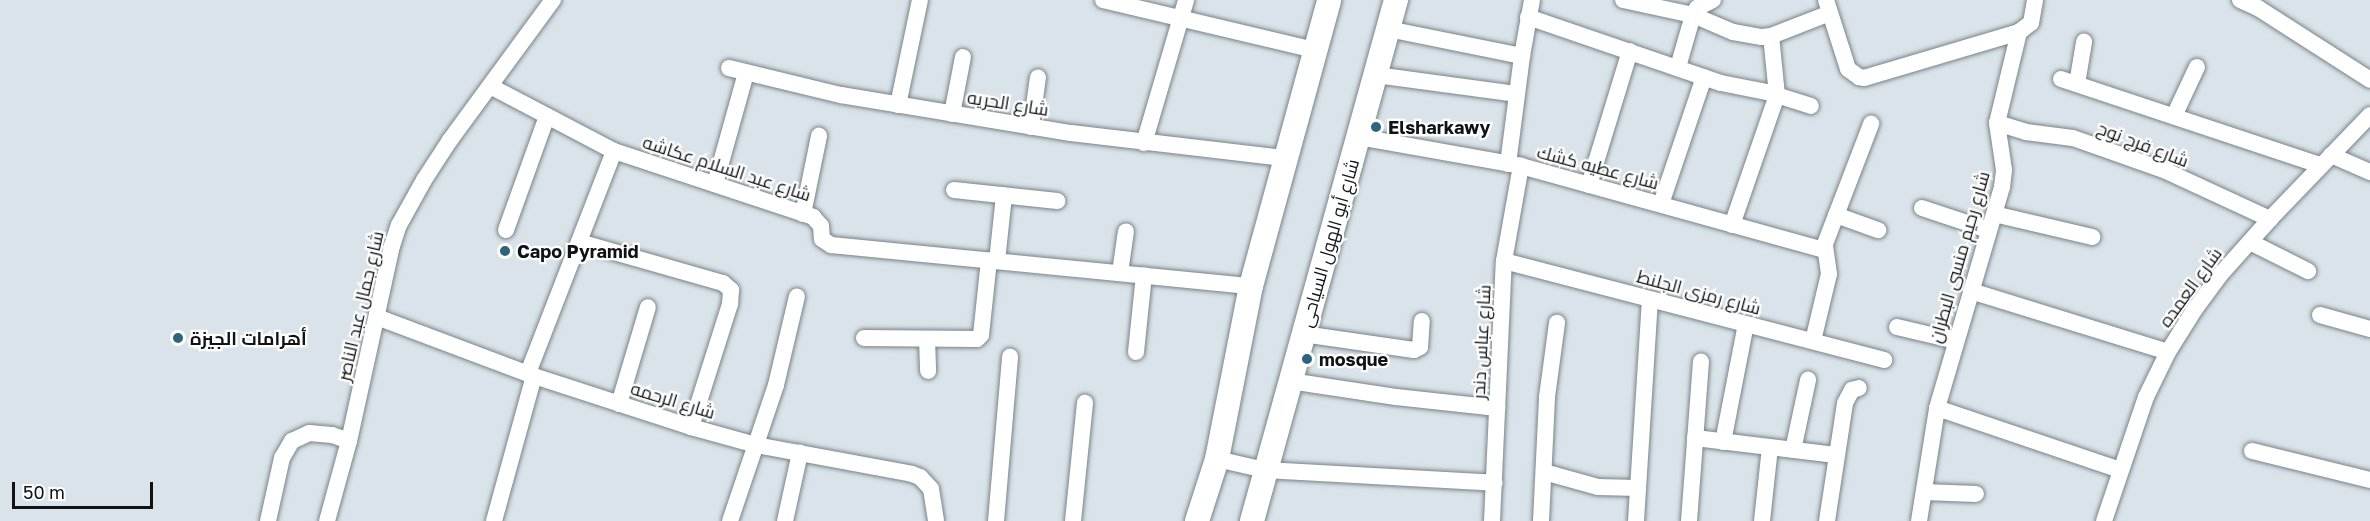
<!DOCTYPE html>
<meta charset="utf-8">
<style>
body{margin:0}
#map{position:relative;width:2370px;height:521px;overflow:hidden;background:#d9e3e9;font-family:"Golos Text",Cairo,sans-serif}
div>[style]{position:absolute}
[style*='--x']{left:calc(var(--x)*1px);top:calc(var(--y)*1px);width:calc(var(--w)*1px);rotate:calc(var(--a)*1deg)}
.roads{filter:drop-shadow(0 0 2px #798388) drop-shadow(0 0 2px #798388)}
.minor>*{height:16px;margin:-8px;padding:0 8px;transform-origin:8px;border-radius:8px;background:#fff}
.secondary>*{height:24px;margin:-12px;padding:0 12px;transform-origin:12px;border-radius:12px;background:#fff}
.dots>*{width:16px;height:16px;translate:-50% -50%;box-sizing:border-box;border:3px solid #fff;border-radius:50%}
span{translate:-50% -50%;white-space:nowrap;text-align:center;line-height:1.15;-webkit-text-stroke:4.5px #fff;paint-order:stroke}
.street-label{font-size:18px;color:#0f1315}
.poi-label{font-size:18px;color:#0f1315;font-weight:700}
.left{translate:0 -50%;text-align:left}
.scale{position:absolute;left:12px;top:482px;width:141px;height:27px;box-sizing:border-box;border:3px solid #0f1315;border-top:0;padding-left:8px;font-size:18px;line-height:21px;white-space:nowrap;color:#0f1315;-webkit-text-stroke:4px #fff;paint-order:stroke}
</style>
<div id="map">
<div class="roads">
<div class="minor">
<i style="--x:1103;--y:0;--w:218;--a:13.3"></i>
<i style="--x:1623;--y:0;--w:72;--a:12.1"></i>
<i style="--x:1693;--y:15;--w:43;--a:23"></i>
<i style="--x:1733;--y:32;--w:29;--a:10"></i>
<i style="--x:1762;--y:37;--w:9;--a:-6"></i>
<i style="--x:1771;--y:36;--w:63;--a:-21.3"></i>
<i style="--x:1826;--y:0;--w:72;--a:72.3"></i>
<i style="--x:1848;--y:69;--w:14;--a:36"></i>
<i style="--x:1859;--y:77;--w:5;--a:11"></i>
<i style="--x:1864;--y:78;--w:162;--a:-16.5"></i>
<i style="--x:2019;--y:32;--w:15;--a:-37"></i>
<i style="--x:2031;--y:23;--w:23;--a:-80"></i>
<i style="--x:2240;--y:0;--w:20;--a:24"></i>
<i style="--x:2258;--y:8;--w:133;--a:32.7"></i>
<i style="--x:1528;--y:17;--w:204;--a:18.9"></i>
<i style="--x:1721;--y:83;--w:47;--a:11.1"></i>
<i style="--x:1767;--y:92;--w:46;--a:17.7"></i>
<i style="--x:1388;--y:29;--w:137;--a:11.4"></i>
<i style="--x:1678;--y:67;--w:54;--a:-73.9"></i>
<i style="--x:1693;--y:15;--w:8;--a:-60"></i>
<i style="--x:1697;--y:8;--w:18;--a:-27"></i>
<i style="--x:729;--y:68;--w:115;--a:13.6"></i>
<i style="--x:841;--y:95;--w:233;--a:9.4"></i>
<i style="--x:1071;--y:133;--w:214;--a:6.7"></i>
<i style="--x:1376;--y:75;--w:141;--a:7.7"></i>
<i style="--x:2061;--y:79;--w:273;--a:18.4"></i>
<i style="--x:2077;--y:84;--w:43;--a:-80.5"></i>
<i style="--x:490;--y:86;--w:140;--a:27.7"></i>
<i style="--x:614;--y:151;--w:210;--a:18.3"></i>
<i style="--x:813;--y:217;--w:12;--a:48"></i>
<i style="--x:821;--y:226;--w:13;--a:86"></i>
<i style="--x:822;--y:239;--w:11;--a:34"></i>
<i style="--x:831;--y:245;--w:422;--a:5.6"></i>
<i style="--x:898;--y:105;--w:107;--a:-78.2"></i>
<i style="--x:952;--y:114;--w:58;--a:-79.1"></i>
<i style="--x:2174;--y:116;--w:54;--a:-64.9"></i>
<i style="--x:1997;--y:123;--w:30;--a:17"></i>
<i style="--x:2026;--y:132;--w:47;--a:7.3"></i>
<i style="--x:2073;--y:138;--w:99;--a:19.5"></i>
<i style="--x:2166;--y:171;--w:115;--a:24.8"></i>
<i style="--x:1031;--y:127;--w:50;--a:-82"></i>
<i style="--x:1359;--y:137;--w:165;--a:10.1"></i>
<i style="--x:1521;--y:166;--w:314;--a:15.5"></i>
<i style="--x:1144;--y:143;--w:149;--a:-73.6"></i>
<i style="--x:2331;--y:155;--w:43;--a:23.6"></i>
<i style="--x:1508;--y:164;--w:109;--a:-82.6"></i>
<i style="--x:1522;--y:56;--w:57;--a:-79.9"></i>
<i style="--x:715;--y:184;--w:115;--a:-74.4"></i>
<i style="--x:1589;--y:185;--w:140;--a:-73"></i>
<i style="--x:954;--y:190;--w:104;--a:6.1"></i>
<i style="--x:1661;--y:204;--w:134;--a:-71.3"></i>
<i style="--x:1922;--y:208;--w:70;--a:18.4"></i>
<i style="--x:803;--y:214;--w:80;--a:-78.4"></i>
<i style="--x:1994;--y:214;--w:101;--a:13.2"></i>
<i style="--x:1836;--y:215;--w:45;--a:19.7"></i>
<i style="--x:1732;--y:225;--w:138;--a:-70.9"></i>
<i style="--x:1777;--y:95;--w:59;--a:-95.8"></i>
<i style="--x:506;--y:230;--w:121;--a:-70.2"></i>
<i style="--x:579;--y:242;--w:150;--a:15.9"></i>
<i style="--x:723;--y:283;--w:11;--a:41"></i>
<i style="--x:731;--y:290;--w:14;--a:94"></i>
<i style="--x:730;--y:304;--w:129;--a:107.6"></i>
<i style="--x:2250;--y:242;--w:65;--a:26.6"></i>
<i style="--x:997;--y:261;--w:66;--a:-83.9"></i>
<i style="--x:1504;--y:261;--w:393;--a:14.6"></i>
<i style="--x:1120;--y:273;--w:42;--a:-81.9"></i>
<i style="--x:1971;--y:291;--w:206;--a:17.2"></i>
<i style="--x:2320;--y:315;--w:52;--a:15.6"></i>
<i style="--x:377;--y:317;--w:168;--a:20.6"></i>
<i style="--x:534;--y:376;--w:165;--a:18"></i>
<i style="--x:691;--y:427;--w:67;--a:15.5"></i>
<i style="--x:756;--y:445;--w:159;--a:10.5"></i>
<i style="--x:912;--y:474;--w:9;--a:21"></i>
<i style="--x:920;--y:477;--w:16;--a:47"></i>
<i style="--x:931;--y:489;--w:32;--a:81"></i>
<i style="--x:1897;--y:327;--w:61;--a:13.3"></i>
<i style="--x:1303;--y:334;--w:112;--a:8.2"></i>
<i style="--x:1414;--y:350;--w:7;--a:-27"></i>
<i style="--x:1420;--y:347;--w:26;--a:-86"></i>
<i style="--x:864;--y:338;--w:113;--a:0.5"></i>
<i style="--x:977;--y:339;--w:6;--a:-45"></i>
<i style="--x:981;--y:335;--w:75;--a:-83.9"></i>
<i style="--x:927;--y:339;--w:32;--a:88"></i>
<i style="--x:1813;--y:341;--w:69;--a:-76.6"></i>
<i style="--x:1829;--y:274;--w:30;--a:-98"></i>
<i style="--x:1825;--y:244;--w:129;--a:-69"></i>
<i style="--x:1136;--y:352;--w:77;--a:-84.1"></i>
<i style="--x:528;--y:373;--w:238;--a:-68.8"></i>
<i style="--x:1290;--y:381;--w:107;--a:8.6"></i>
<i style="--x:1396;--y:397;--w:102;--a:6.2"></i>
<i style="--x:619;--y:404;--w:101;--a:-73.4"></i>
<i style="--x:1937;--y:408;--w:193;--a:18.7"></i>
<i style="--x:1695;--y:438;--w:142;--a:6.9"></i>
<i style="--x:1723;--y:442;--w:120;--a:-79"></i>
<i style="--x:1793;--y:450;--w:72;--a:-77.9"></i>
<i style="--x:2252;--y:451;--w:122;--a:13.8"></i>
<i style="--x:1217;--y:459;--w:49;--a:12.9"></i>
<i style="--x:1265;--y:470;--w:230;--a:3.2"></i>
<i style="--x:1544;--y:472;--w:56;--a:15.5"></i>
<i style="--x:1598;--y:487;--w:40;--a:1.4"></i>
<i style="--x:1924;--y:492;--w:52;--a:2.2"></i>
<i style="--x:268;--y:521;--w:65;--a:-77.5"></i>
<i style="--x:282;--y:458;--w:20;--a:-60"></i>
<i style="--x:292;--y:441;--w:19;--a:-25"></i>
<i style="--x:309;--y:433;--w:23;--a:5"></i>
<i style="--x:332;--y:435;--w:18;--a:19"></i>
<i style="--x:327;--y:521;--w:83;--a:-74.6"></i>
<i style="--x:349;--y:441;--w:200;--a:-77.6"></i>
<i style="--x:392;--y:246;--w:22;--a:-72"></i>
<i style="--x:399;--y:225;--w:51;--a:-60.9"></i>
<i style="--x:424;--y:180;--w:48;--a:-57"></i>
<i style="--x:450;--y:140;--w:174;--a:-53.7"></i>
<i style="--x:494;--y:521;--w:150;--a:-74.6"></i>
<i style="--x:730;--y:521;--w:144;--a:-71.3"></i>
<i style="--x:776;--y:385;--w:91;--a:-76.7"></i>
<i style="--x:785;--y:521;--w:70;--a:-77.6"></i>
<i style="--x:996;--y:521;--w:165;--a:-85.1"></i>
<i style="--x:1073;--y:521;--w:119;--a:-84.2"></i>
<i style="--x:1492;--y:521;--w:260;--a:-87.4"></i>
<i style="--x:1504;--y:261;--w:97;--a:-79.9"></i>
<i style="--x:1541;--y:521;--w:124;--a:-87.2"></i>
<i style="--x:1547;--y:397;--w:75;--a:-82.3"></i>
<i style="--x:1636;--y:521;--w:222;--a:-86.4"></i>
<i style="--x:1689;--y:521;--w:160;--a:-85.7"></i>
<i style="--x:1762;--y:521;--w:74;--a:-83.8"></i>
<i style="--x:1827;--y:521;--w:119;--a:-81.3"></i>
<i style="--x:1845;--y:403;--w:15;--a:-62"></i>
<i style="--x:1852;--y:390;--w:7;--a:-16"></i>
<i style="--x:1919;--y:521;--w:114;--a:-80.9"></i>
<i style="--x:1937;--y:408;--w:230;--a:-73.6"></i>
<i style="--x:2002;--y:187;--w:17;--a:-83"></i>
<i style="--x:2004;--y:170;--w:48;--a:-98.5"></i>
<i style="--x:1997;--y:123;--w:94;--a:-76.4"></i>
<i style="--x:2104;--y:521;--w:131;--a:-71.3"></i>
<i style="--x:2146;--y:397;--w:50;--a:-63.9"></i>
<i style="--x:2168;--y:352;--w:51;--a:-57.9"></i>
<i style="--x:2195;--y:309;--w:42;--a:-53.7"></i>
<i style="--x:2220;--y:275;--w:75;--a:-48.2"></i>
<i style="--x:2270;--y:219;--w:144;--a:-46.1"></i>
</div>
<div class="secondary">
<i style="--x:1197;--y:521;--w:65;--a:-72.1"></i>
<i style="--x:1217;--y:459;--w:176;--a:-78.9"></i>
<i style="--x:1251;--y:286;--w:296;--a:-74.7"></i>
<i style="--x:1252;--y:521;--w:541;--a:-74.55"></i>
</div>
</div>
<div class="dots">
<i style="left:1376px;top:127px;background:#2d647e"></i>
<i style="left:505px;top:251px;background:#2d647e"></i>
<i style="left:178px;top:338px;background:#2d647e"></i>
<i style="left:1307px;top:359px;background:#2d647e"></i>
</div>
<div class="street-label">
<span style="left:1008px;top:103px;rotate:9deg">شارع الحريه</span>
<span style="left:2143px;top:144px;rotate:21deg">شارع فرج نوح</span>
<span style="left:1598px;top:167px;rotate:15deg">شارع عطيه كشك</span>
<span style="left:727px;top:168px;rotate:18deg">شارع عبد السلام عكاشه</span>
<span style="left:1329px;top:243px;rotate:-74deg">شارع أبو الهول السياحى</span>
<span style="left:1959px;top:257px;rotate:-74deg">شارع رحيم منسى البطران</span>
<span style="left:2190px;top:287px;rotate:-54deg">شارع العمده</span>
<span style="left:1699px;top:292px;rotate:15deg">شارع رمزى الجلنط</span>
<span style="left:360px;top:306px;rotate:-77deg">شارع جمال عبد الناصر</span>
<span style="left:1481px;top:342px;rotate:-87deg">شارع عباس دندر</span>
<span style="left:673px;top:400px;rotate:17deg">شارع الرحمه</span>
</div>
<div class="poi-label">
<span class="left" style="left:1388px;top:127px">Elsharkawy</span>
<span class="left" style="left:517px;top:251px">Capo Pyramid</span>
<span class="left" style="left:190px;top:338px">أهرامات الجيزة</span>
<span class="left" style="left:1319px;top:359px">mosque</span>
</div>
<div class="scale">50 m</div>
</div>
